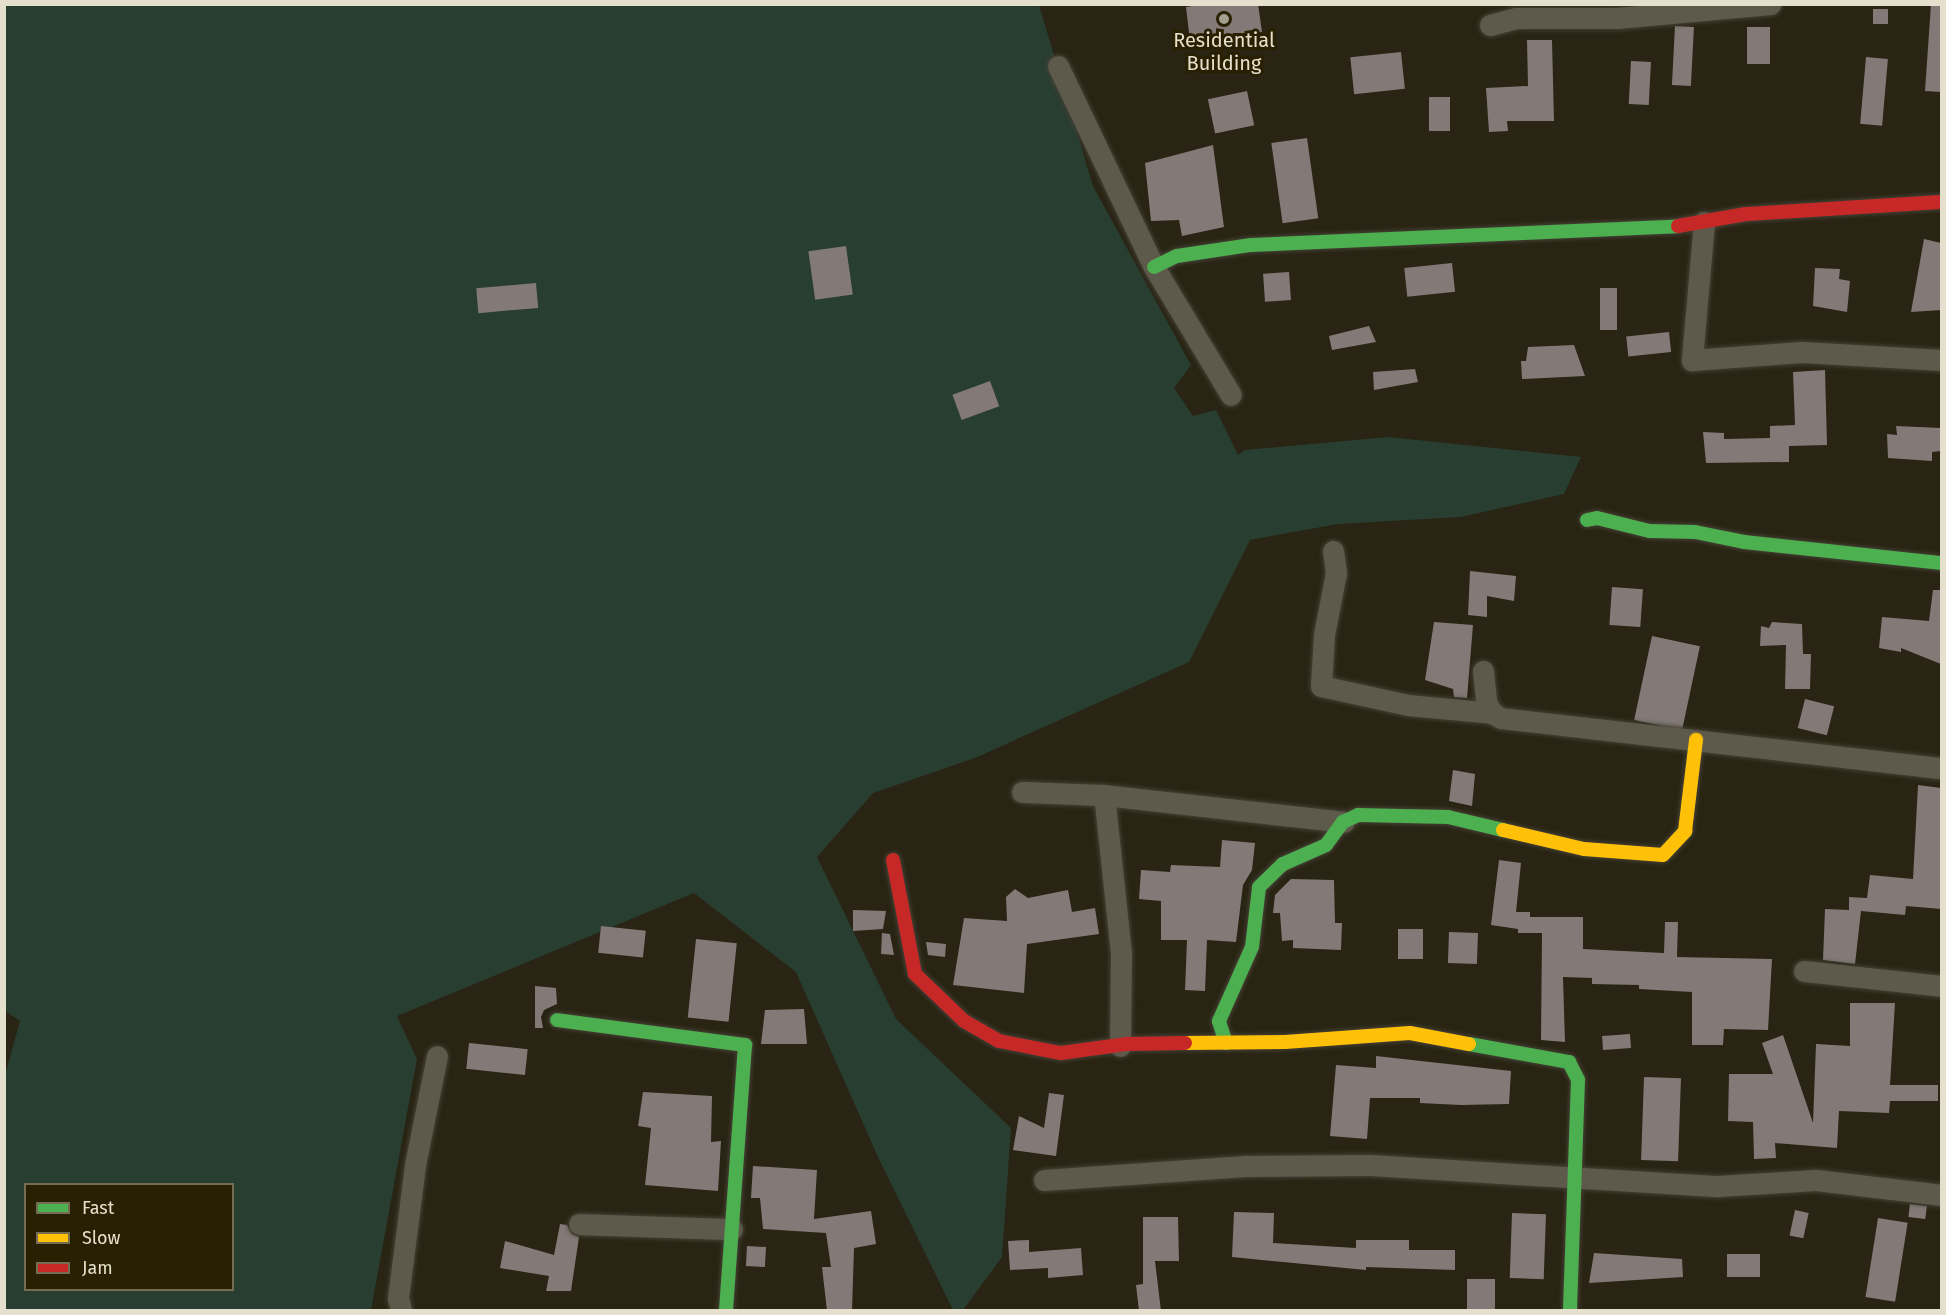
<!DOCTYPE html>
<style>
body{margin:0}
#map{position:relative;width:1946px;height:1315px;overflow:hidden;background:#292413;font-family:"Fira Sans",sans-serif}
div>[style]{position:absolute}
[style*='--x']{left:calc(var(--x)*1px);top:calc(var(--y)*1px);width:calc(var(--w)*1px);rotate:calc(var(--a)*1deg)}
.green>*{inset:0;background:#283e30}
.building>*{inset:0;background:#837a77;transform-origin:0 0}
.roads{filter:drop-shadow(0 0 2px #444034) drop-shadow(0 0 2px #444034)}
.street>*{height:21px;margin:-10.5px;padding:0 10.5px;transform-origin:10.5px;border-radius:10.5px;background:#5d5a4c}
.fast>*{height:14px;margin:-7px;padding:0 7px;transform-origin:7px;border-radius:7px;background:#4caf50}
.slow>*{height:14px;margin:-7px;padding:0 7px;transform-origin:7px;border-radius:7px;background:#ffc107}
.jam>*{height:14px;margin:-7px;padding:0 7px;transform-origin:7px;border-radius:7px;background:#c62828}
.dots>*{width:16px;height:16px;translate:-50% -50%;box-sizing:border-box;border:3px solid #292001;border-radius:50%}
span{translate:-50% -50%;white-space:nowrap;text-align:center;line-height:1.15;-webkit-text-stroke:6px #292001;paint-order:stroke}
.poi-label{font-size:20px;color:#e5e0ce}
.frame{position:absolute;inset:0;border:6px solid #e5e0ce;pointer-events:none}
.legend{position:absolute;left:24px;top:1183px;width:210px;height:108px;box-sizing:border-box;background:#292001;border:2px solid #746d53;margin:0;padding:8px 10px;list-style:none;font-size:18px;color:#e5e0ce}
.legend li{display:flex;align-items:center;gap:12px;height:30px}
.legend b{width:30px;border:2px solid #746d53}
</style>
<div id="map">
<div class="green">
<i style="clip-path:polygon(evenodd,4px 5px,1039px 5px,1093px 186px,1191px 365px,1174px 388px,1193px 416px,1216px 410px,1238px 455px,1245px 450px,1388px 437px,1581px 457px,1564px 494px,1461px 517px,1338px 524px,1250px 540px,1189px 662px,975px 758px,873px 793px,817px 857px,896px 1019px,1011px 1128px,1002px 1257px,963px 1310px,953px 1310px,878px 1157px,796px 972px,694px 893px,397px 1016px,417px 1059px,371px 1310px,5px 1310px,5px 1075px,20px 1021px,4px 1010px,4px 5px,26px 1184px,232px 1184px,232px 1290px,26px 1290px,26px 1184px)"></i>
</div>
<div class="building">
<i style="clip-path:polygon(1204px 4px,1258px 4px,1262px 32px,1190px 41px,1186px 7px)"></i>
<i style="clip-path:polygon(1931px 4px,1941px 4px,1941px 92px,1925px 91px)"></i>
<i style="left:1873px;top:9px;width:15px;height:15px"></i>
<i style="left:1675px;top:26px;width:19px;height:59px;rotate:3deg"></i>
<i style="left:1747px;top:27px;width:23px;height:37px"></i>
<i style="clip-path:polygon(1527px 40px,1552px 40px,1554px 121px,1507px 121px,1508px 131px,1489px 132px,1486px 88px,1528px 86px)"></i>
<i style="left:1401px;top:52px;width:37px;height:51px;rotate:84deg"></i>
<i style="left:1866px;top:57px;width:22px;height:67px;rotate:5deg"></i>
<i style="left:1631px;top:61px;width:20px;height:43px;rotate:3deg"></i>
<i style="left:1247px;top:91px;width:35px;height:40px;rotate:78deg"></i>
<i style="left:1429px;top:97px;width:21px;height:34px"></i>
<i style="left:1307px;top:138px;width:81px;height:36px;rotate:82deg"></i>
<i style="clip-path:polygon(1213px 145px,1224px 227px,1182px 236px,1179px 220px,1151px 221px,1145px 163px)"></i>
<i style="clip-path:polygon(1924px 239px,1941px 243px,1941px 310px,1911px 312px)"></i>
<i style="left:846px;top:246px;width:49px;height:38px;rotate:82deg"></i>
<i style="left:1452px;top:263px;width:29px;height:48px;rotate:84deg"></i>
<i style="clip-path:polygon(1815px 268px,1840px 269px,1839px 279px,1850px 281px,1847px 312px,1813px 306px)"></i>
<i style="left:1289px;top:272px;width:28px;height:26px;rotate:86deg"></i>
<i style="left:536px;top:283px;width:25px;height:60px;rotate:85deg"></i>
<i style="left:1600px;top:288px;width:17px;height:42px"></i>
<i style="clip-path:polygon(1369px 326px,1376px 342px,1332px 350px,1329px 336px)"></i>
<i style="left:1669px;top:332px;width:20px;height:43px;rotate:84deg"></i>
<i style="clip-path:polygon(1574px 345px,1585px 376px,1522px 379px,1521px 361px,1526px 361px,1528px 347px)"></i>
<i style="clip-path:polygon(1415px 369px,1418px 382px,1374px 390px,1373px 372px)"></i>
<i style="clip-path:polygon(1825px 370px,1827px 445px,1789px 446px,1789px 462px,1706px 463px,1703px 432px,1724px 433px,1724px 439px,1770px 438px,1770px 426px,1795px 425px,1793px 372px)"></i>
<i style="left:990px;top:381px;width:27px;height:40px;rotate:70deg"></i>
<i style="clip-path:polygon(1896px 426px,1941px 428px,1941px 451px,1932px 452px,1932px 461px,1888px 458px,1887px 434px,1897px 435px)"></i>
<i style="clip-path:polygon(1470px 571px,1516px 576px,1514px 601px,1487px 596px,1487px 617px,1468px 615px)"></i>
<i style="left:1612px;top:587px;width:31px;height:38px;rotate:4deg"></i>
<i style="clip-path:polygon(1933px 590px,1941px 590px,1941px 664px,1901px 648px,1901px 652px,1879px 648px,1882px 617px,1929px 621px)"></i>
<i style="clip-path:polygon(1434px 622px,1473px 625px,1467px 698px,1454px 697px,1453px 689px,1425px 680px)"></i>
<i style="clip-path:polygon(1772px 622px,1802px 624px,1803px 654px,1811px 654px,1810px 689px,1785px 689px,1786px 645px,1760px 646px,1761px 626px,1769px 628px)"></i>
<i style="left:1652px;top:636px;width:49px;height:86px;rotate:12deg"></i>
<i style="left:1805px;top:699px;width:30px;height:30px;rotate:14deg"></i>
<i style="clip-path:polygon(1453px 770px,1475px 774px,1472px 806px,1449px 801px)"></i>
<i style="clip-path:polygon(1918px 785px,1941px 788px,1941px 909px,1906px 906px,1905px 915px,1861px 911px,1855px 964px,1823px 960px,1825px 909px,1849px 910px,1849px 897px,1867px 898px,1870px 875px,1913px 879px)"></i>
<i style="clip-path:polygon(1222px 840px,1255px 843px,1252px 870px,1243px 885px,1236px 942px,1207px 940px,1205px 991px,1185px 990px,1187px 940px,1161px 940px,1161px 901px,1139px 899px,1141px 870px,1170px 872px,1171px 865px,1220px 867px)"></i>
<i style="clip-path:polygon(1499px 860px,1521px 863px,1516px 912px,1530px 912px,1530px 917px,1583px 917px,1583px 949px,1664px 953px,1665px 922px,1678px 922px,1677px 957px,1772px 959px,1768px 1030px,1724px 1029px,1723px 1045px,1692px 1045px,1692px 992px,1639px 989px,1639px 985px,1592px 984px,1592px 978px,1563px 977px,1565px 1042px,1541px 1040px,1542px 933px,1518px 933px,1518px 929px,1491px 925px)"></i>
<i style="clip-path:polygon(1291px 879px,1334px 880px,1335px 923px,1342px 923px,1341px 950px,1293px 948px,1293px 940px,1282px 941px,1280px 913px,1273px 913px,1275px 895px)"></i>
<i style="clip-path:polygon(1015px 889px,1028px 898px,1068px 890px,1072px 912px,1095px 908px,1099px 934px,1027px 944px,1024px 993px,953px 985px,964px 918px,1007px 921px,1006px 897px)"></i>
<i style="clip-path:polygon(853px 910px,886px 911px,883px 929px,853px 931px)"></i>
<i style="left:601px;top:926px;width:45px;height:27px;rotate:6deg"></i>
<i style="left:1398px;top:929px;width:25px;height:30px"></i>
<i style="left:1449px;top:932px;width:29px;height:31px;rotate:2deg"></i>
<i style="clip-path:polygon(882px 933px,890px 934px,894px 955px,881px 954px)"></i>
<i style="left:696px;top:939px;width:41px;height:79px;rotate:6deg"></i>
<i style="clip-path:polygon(926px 942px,946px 944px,945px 957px,928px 955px)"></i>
<i style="clip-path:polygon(535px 986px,556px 988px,557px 1004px,544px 1010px,541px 1017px,543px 1028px,535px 1028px)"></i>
<i style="clip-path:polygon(1850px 1003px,1895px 1003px,1890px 1085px,1938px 1085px,1938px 1101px,1890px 1101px,1889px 1113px,1839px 1111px,1837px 1148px,1775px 1143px,1776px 1158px,1754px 1159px,1753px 1122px,1728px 1121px,1729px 1074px,1773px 1074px,1762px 1043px,1783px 1035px,1813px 1123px,1816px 1044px,1850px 1046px)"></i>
<i style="clip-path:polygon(804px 1009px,807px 1044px,761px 1044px,765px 1010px)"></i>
<i style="left:1630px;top:1034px;width:14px;height:28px;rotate:86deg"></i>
<i style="left:469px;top:1043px;width:59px;height:26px;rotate:6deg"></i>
<i style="clip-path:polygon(1376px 1056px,1511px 1071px,1509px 1104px,1461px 1105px,1420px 1103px,1420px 1098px,1370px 1098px,1367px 1139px,1330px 1136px,1336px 1065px,1376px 1068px)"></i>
<i style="left:1644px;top:1077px;width:37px;height:83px;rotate:2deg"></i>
<i style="clip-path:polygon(643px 1092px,712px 1096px,711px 1142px,721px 1141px,718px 1191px,645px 1185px,651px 1128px,638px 1126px)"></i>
<i style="clip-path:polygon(1049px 1093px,1064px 1095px,1056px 1156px,1013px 1150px,1019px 1116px,1044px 1128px)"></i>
<i style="clip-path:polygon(753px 1166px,817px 1170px,814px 1219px,871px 1211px,876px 1244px,854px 1248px,852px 1311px,827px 1311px,822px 1267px,831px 1267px,826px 1233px,763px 1229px,760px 1198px,751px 1198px)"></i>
<i style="left:1910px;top:1204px;width:17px;height:13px;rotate:7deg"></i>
<i style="left:1795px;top:1210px;width:14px;height:26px;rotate:12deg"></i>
<i style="clip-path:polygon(1234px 1212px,1274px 1213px,1273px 1243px,1356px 1248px,1356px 1240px,1409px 1240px,1409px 1250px,1455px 1250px,1455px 1270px,1366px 1267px,1366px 1270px,1232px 1257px)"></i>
<i style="left:1512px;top:1213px;width:34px;height:65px;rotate:2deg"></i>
<i style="clip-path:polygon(1143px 1217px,1178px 1217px,1179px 1261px,1155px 1261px,1161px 1311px,1139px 1311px,1136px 1285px,1143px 1284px)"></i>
<i style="left:1878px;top:1218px;width:30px;height:80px;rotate:9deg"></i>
<i style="clip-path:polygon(560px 1224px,567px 1225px,572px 1234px,579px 1237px,571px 1291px,546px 1291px,549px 1276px,500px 1268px,505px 1241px,554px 1255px)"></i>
<i style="clip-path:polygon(1029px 1240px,1029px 1252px,1081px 1248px,1083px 1275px,1048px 1278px,1048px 1268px,1010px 1270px,1008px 1241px)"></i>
<i style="left:747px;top:1246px;width:19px;height:20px;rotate:3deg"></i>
<i style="clip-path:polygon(1594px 1253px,1682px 1259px,1683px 1277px,1589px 1283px)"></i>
<i style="left:1727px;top:1254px;width:33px;height:23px"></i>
<i style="left:1467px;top:1279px;width:28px;height:32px"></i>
</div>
<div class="roads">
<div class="street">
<i style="--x:1490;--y:25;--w:27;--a:-15"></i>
<i style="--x:1516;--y:18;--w:101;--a:0"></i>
<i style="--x:1617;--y:18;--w:154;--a:-5.2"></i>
<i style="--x:1058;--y:66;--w:223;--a:64.5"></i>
<i style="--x:1154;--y:267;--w:149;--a:59"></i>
<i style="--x:1704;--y:222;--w:139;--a:95"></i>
<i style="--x:1692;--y:360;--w:110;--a:-4.2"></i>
<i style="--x:1802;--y:352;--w:140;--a:3.3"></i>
<i style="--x:1333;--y:551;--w:22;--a:82"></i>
<i style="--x:1336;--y:573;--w:63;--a:101"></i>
<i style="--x:1324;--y:635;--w:51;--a:93.4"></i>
<i style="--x:1321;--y:686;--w:89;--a:12.3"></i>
<i style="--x:1408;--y:705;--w:84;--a:5.4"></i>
<i style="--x:1483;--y:671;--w:31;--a:84"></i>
<i style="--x:1486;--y:702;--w:13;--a:61"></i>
<i style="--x:1492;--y:713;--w:10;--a:29"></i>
<i style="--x:1501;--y:718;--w:444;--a:6.5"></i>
<i style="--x:1022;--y:792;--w:82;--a:2.1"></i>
<i style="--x:1804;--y:971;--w:139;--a:6.2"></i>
<i style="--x:1120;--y:1046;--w:93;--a:-89.4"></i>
<i style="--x:1121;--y:953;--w:159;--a:-96.1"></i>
<i style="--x:1104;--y:795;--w:241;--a:6.4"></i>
<i style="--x:1044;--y:1180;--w:202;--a:-4"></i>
<i style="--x:1246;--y:1166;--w:124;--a:-0.5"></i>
<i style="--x:1370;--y:1165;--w:349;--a:3.5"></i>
<i style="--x:1718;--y:1186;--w:98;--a:-3.5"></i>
<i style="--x:1816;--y:1180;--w:127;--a:6.8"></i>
<i style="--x:579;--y:1224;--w:153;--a:1.9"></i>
<i style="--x:401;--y:1310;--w:12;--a:-104"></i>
<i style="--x:398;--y:1298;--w:134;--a:-82.7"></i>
<i style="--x:415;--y:1165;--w:111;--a:-78.6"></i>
</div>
<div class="fast">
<i style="--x:1154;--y:267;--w:25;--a:-26"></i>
<i style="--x:1177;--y:256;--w:75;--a:-8.5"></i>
<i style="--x:1251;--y:245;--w:427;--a:-2.5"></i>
<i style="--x:1587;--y:520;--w:10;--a:-11"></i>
<i style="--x:1597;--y:518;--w:54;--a:14"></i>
<i style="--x:1649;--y:531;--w:46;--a:1.2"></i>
<i style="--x:1695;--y:532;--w:50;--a:11.5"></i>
<i style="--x:1744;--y:542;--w:199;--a:6.1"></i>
<i style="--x:557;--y:1020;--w:190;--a:7.6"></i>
<i style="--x:745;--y:1045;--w:266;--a:94.1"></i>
<i style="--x:1226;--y:1043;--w:23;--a:-108"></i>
<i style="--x:1219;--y:1021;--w:81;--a:-66"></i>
<i style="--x:1252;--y:947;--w:60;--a:-83.3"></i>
<i style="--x:1259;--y:887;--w:33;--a:-44"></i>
<i style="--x:1283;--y:864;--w:47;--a:-23.8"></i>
<i style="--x:1326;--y:845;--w:29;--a:-54"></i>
<i style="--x:1343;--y:822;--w:17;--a:-25"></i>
<i style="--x:1358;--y:815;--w:90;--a:1.3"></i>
<i style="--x:1448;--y:817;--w:57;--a:13.3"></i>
<i style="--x:1469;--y:1044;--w:102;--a:10.2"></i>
<i style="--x:1569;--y:1062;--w:20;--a:63"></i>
<i style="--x:1578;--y:1080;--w:230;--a:92"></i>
</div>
<div class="slow">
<i style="--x:1503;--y:830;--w:83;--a:13.2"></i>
<i style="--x:1584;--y:849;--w:79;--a:4.3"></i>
<i style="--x:1663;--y:855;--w:33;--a:-47"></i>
<i style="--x:1685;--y:831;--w:92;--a:-83.1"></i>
<i style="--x:1185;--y:1043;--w:100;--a:-0.6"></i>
<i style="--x:1285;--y:1042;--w:125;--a:-4.1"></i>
<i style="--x:1410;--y:1033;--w:60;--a:10.6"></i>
</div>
<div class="jam">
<i style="--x:1678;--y:226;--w:69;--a:-10"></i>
<i style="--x:1746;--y:214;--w:196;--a:-3.5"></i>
<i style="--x:893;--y:860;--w:116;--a:79.1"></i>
<i style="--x:915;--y:974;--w:68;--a:43.8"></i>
<i style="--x:964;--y:1021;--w:40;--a:29.7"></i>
<i style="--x:999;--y:1041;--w:63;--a:11"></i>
<i style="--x:1061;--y:1053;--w:67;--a:-7.8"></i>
<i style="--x:1127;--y:1044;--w:58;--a:-1"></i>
</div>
</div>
<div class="dots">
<i style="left:1224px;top:19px;background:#a39e8d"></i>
</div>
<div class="poi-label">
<span style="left:1224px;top:52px">Residential<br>Building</span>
</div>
<div class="frame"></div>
<ul class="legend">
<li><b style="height:8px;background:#4caf50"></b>Fast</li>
<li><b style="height:8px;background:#ffc107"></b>Slow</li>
<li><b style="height:8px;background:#c62828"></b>Jam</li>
</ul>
</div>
